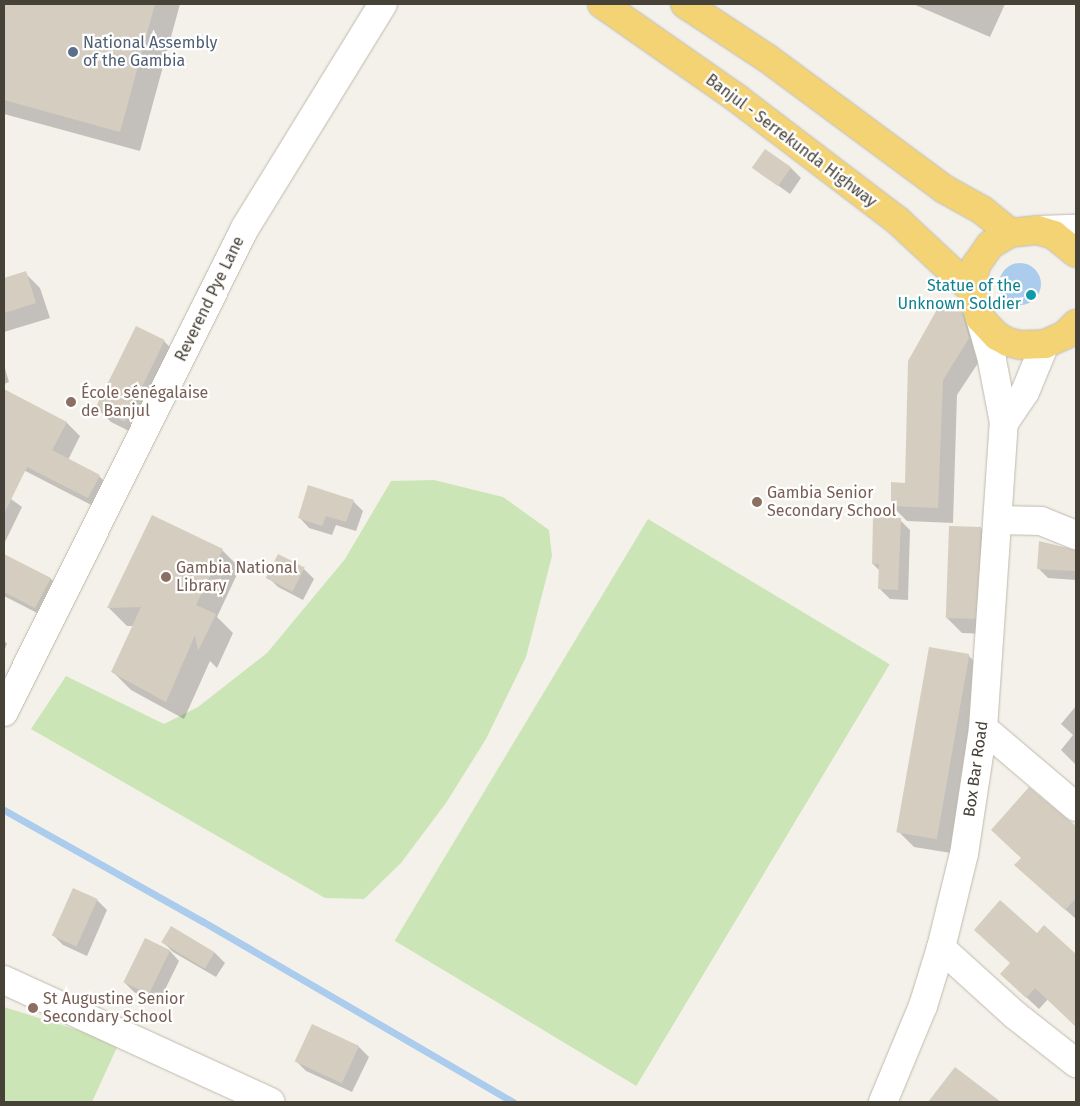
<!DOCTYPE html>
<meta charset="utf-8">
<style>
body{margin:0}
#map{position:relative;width:1080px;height:1106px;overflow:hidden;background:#f4f1ea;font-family:"Fira Sans",sans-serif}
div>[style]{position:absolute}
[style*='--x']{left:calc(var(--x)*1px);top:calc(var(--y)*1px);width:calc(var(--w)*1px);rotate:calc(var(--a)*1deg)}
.green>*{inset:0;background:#cce5b6;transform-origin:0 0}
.water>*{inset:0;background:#abccec}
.round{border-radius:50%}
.shadow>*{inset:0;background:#0003}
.stream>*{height:7px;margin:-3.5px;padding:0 3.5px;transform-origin:3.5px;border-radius:3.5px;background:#abccec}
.building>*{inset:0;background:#d5cec0;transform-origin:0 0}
.roads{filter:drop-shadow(0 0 1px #bfbaad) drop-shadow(0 0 1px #bfbaad)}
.minor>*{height:28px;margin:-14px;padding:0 14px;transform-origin:14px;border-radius:14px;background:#fff}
.highway>*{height:28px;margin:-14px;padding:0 14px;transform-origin:14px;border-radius:14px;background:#f4d375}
.dots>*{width:14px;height:14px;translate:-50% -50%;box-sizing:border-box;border:2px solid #fff;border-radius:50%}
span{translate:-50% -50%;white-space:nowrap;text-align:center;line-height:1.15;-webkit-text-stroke:4.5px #fff;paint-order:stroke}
.service-label{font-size:16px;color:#4e5e75}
.left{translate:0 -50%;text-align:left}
.street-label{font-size:16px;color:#474238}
.culture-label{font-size:16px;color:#0d838f}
.right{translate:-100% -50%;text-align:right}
.education-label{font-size:16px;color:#785e54}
.frame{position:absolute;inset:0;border:5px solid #474238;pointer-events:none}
</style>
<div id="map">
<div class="green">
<i style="clip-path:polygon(434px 480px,503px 497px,549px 530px,552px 556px,526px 657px,486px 739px,446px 803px,401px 863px,364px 899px,325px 898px,31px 729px,66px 676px,164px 724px,198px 707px,267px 653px,345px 559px,391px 481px)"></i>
<i style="left:648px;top:519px;width:282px;height:492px;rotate:31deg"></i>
<i style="clip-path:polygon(4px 1007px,119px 1043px,92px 1102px,4px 1102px)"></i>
</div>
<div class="water">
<i class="round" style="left:999px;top:263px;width:42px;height:42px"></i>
</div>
<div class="shadow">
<i style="clip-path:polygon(4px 4px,180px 4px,140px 151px,4px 114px)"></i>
<i style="clip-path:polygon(913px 4px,1005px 4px,990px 37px)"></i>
<i style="clip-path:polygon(754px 168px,791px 168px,801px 178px,790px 194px)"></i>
<i style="clip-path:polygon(25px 273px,40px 288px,50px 318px,4px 332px,4px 279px)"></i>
<i style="clip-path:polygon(960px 310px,976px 326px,984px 354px,957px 395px,953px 523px,907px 521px,892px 506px,907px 484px)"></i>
<i style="clip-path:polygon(136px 327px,164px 341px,179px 357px,139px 436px,111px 422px,96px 407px)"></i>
<i style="clip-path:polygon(4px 365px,9px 382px,4px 384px)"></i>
<i style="clip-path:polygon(4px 390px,67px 423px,80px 436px,68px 460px,99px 476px,112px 489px,101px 510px,4px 460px)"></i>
<i style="clip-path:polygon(4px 494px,22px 507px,4px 544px)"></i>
<i style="clip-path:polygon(353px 501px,363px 511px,356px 531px,336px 525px,332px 535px,309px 528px,299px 517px)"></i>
<i style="clip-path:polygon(152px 517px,222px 550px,240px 568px,217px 617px,233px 633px,217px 668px,210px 661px,184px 719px,131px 690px,113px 672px,134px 626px,127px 626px,109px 608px)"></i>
<i style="clip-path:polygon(900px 520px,910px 530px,908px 600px,890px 599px,880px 589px,880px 571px,873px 564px)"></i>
<i style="clip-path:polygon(981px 528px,996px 543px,990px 634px,962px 633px,947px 618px)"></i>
<i style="clip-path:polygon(1071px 551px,1076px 551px,1076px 580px,1048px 578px,1038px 568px)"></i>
<i style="clip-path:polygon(4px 555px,51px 579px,61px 589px,45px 617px,4px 596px)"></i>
<i style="clip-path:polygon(304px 569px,314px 579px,303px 600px,278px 587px,268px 577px)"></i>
<i style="clip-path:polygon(4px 640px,7px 644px,4px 651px)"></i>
<i style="clip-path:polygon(968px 655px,983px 670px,951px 853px,914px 847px,899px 832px)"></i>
<i style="clip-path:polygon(1076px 706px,1076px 765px,1061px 750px,1073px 735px,1061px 724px)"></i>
<i style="clip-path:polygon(1029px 789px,1076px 828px,1076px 919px,1026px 875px,1023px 858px)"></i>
<i style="clip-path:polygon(97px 900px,107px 910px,87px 956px,63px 945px,53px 935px)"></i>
<i style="clip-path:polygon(171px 928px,215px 953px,225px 963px,216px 977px,173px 952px,163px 942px)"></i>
<i style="clip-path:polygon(1037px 935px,1069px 949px,1076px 956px,1076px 967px,1072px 972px,1076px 976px,1076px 1025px,1048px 999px,1039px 1009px,1014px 986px)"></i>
<i style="clip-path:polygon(146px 939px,170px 951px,179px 961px,158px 1004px,134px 992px,124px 982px)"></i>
<i style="clip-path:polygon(359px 1047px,369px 1057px,352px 1092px,306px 1071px,296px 1061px)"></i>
<i style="clip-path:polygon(955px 1069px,988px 1094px,996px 1102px,929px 1102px)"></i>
</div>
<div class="stream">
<i style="--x:4;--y:810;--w:227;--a:29.3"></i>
<i style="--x:202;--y:921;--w:360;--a:30.2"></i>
</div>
<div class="building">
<i style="clip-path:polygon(4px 4px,155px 4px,120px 132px,4px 100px)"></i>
<i style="left:765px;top:149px;width:32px;height:23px;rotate:35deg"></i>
<i style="clip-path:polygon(26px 271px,36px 303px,4px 313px,4px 278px)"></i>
<i style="clip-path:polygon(944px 297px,961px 309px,969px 338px,943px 380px,938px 508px,891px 506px,891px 482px,905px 483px,908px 361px)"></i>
<i style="left:136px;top:326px;width:32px;height:91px;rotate:26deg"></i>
<i style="clip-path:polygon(4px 389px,67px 422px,52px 450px,100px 475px,88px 498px,27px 467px,4px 514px)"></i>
<i style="clip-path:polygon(308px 485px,354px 500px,346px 522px,326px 516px,322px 526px,298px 518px)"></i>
<i style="clip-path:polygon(152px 515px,223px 549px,196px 605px,216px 614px,198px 651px,195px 635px,166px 702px,111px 672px,141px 607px,107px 608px)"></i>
<i style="clip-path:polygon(873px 517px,901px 518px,898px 590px,878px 589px,879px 564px,872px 564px)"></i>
<i style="left:949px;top:526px;width:32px;height:92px;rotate:2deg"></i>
<i style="clip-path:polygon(1039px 541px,1076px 550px,1076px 571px,1037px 569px)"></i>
<i style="clip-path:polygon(4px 554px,51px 578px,35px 608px,4px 592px)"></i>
<i style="left:278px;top:554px;width:30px;height:27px;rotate:27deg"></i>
<i style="left:929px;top:647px;width:41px;height:188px;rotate:10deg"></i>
<i style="clip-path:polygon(1029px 787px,1076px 826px,1076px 898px,1065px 910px,1014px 865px,1021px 858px,991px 830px)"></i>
<i style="left:73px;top:888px;width:27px;height:52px;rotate:24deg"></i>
<i style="clip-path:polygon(1000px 900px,1037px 933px,1044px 925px,1076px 954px,1076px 1027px,1035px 988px,1026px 998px,1000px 974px,1010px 963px,974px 930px)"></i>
<i style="left:171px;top:926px;width:51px;height:19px;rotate:31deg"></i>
<i style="left:145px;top:938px;width:28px;height:49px;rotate:26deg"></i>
<i style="left:312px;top:1024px;width:52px;height:41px;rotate:25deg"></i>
<i style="clip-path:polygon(955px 1067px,1001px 1102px,928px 1102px)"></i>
</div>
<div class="roads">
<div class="minor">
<i style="--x:1038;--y:230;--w:38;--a:-2"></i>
<i style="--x:1004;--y:423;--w:37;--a:-56"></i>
<i style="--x:1025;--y:392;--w:52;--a:-67.4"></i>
<i style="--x:998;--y:520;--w:43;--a:1.3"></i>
<i style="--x:1041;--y:521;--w:38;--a:22"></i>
<i style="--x:4;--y:712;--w:541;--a:-63.53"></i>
<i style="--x:245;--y:228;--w:263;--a:-58.4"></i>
<i style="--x:983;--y:728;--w:122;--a:40.3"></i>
<i style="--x:941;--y:948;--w:100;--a:42.2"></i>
<i style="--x:1015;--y:1015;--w:78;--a:38.2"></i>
<i style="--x:4;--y:980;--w:293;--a:24.6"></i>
<i style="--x:883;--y:1102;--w:104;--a:-67.4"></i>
<i style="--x:923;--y:1006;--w:61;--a:-72.8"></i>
<i style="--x:941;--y:948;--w:97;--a:-76.3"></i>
<i style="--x:964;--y:854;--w:127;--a:-81.4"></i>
<i style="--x:983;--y:728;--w:306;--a:-86.1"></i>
<i style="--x:1004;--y:423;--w:64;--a:-100.8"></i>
<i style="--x:992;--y:360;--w:44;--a:-105.9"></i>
</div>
<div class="highway">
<i style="--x:602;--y:4;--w:166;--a:34.9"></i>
<i style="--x:738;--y:99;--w:200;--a:37.3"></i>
<i style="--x:897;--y:220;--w:101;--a:43"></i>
<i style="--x:685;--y:4;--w:98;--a:33.4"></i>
<i style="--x:767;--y:58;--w:220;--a:36.5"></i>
<i style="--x:944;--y:189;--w:43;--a:28.9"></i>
<i style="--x:982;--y:210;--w:36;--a:39"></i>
<i style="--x:1076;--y:253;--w:28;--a:-141"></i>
<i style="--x:1054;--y:235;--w:17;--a:-163"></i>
<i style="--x:1038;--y:230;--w:28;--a:174"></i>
<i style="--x:1010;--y:233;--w:23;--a:149"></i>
<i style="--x:990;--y:245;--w:24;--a:125"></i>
<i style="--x:976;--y:265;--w:25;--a:102"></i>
<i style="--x:971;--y:289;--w:30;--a:73"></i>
<i style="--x:980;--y:318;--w:25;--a:47"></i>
<i style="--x:997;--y:336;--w:13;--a:29"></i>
<i style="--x:1008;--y:342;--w:12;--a:14"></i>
<i style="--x:1020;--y:345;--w:25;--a:-2"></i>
<i style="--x:1045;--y:344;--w:22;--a:-24"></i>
<i style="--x:1065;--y:335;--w:16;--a:-45"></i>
</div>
</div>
<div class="dots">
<i style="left:73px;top:52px;background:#5c6f8a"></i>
<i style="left:1031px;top:295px;background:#0f9aa8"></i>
<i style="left:71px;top:402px;background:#8d6e63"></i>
<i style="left:757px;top:502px;background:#8d6e63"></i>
<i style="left:166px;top:577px;background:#8d6e63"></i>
<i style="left:33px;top:1008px;background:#8d6e63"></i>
</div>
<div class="service-label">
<span class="left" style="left:83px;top:52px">National Assembly<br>of the Gambia</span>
</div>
<div class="street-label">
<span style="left:791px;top:141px;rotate:37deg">Banjul - Serrekunda Highway</span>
<span style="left:210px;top:299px;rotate:-64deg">Reverend Pye Lane</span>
<span style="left:976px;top:769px;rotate:-82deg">Box Bar Road</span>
</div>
<div class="culture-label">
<span class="right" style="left:1021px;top:295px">Statue of the<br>Unknown Soldier</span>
</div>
<div class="education-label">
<span class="left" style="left:81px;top:402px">École sénégalaise<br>de Banjul</span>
<span class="left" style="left:767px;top:502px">Gambia Senior<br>Secondary School</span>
<span class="left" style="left:176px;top:577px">Gambia National<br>Library</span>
<span class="left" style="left:43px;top:1008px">St Augustine Senior<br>Secondary School</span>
</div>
<div class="frame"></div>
</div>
